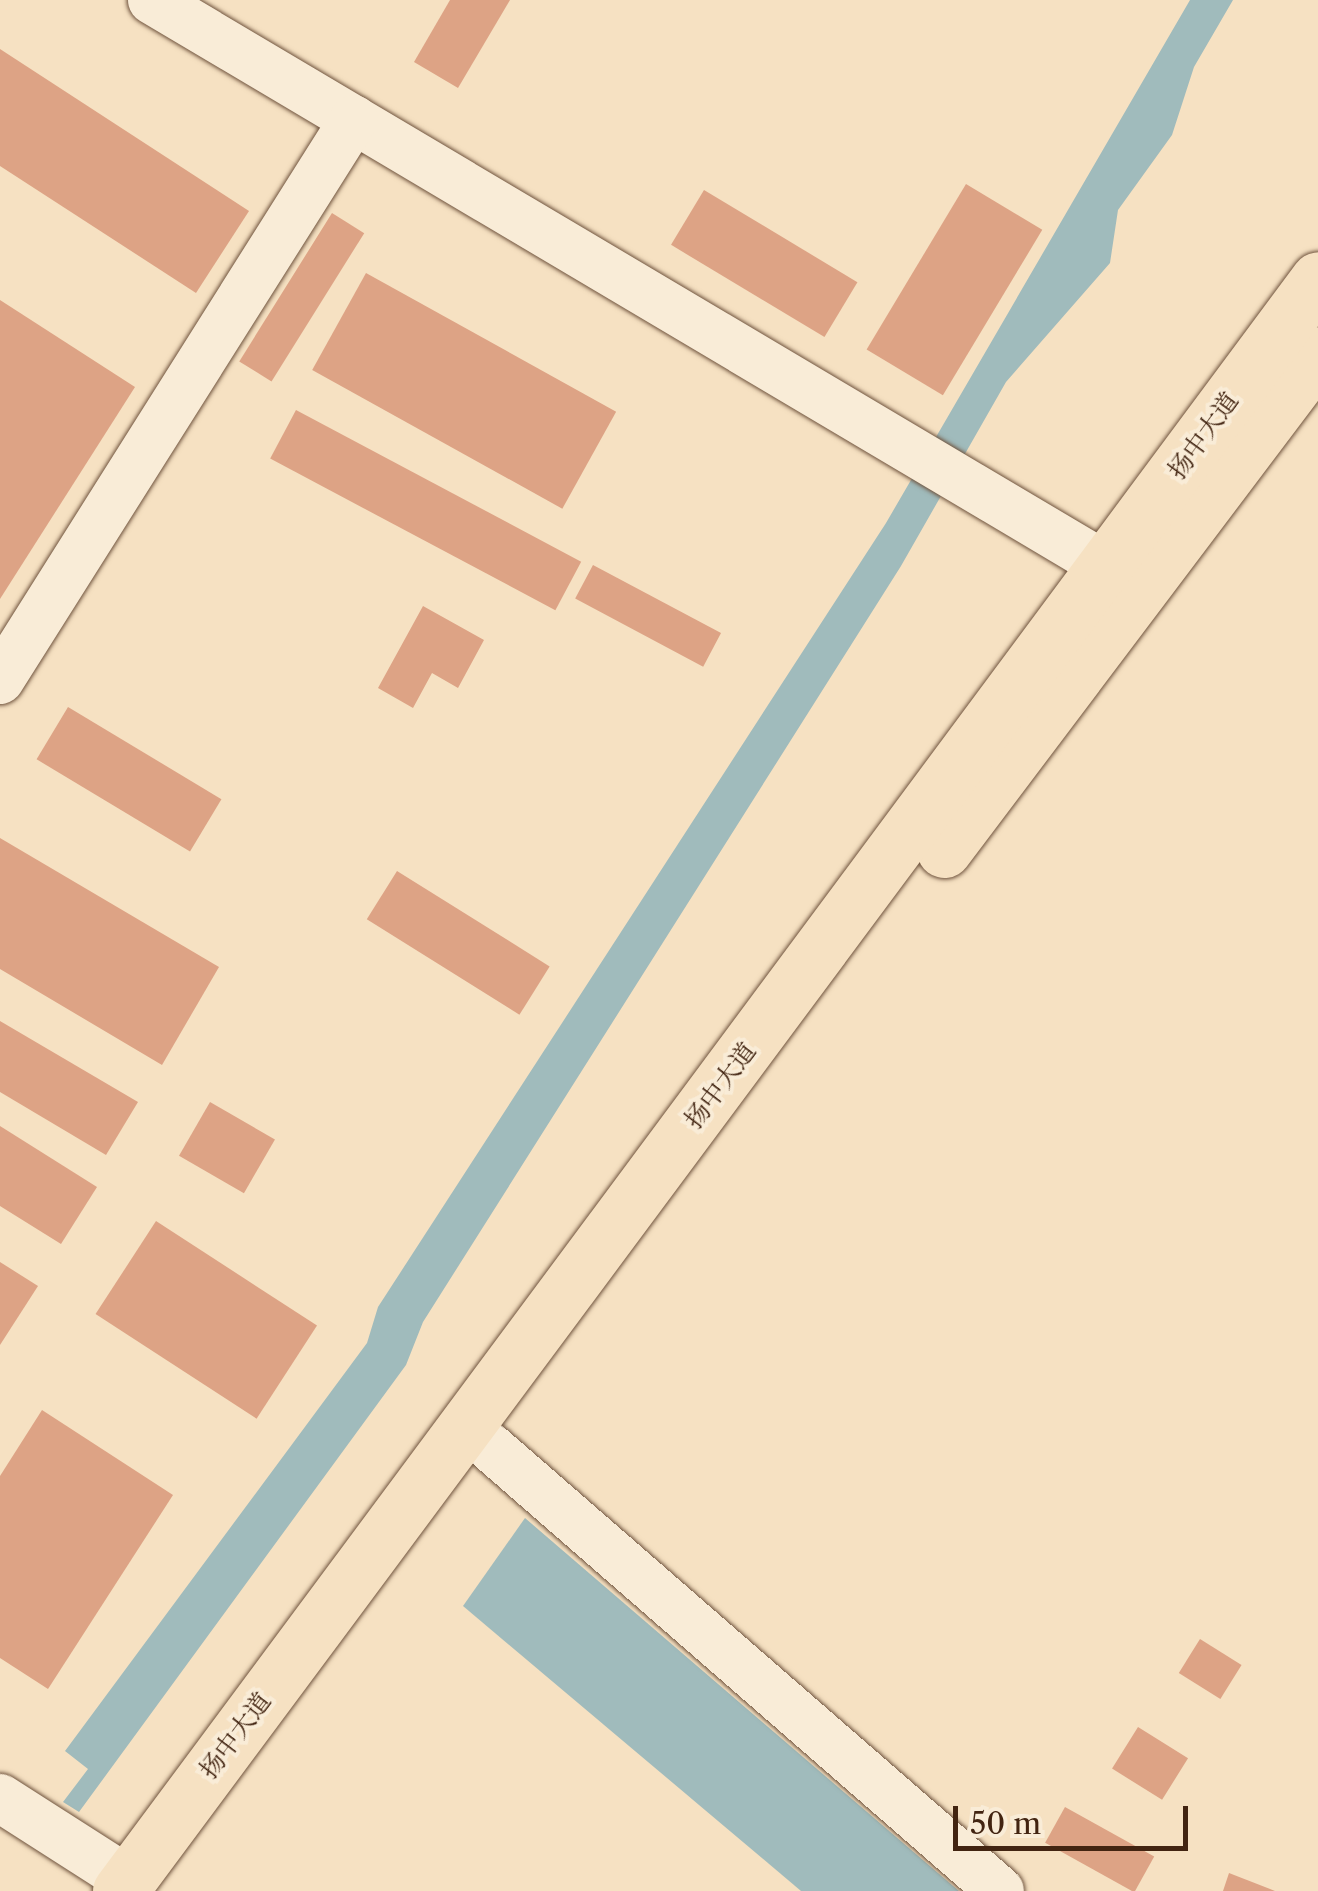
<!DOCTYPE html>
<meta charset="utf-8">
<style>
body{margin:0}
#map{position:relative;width:1318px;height:1891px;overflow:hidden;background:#f6e1c2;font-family:"Libre Caslon Text","Noto Serif SC",serif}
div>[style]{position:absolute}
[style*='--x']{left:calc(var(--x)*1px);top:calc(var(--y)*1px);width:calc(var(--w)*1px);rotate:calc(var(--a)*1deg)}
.water>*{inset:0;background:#a0bbbc}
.building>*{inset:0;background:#dda385;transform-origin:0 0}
.roads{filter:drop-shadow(0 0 2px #6f533d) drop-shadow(0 0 2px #6f533d)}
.minor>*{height:48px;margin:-24px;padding:0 24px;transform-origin:24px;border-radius:24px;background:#f9ecd7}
.major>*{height:55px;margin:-27.5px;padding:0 27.5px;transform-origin:27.5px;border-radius:27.5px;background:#f6e1c2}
span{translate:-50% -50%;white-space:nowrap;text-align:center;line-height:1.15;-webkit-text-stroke:8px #f9ecd7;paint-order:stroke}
.street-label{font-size:25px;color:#422411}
.scale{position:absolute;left:953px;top:1806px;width:235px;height:45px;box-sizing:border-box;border:5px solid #422411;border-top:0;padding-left:12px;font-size:30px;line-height:35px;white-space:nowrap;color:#422411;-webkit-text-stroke:8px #f9ecd7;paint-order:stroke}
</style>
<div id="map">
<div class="water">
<i style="clip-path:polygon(1190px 0,1233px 0,1194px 67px,1172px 135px,1118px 210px,1110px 263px,1006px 382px,901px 566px,423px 1322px,406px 1365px,79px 1812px,63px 1802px,88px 1769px,65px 1751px,367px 1343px,378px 1307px,886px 523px)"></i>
<i style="clip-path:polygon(525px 1518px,845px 1793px,959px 1891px,801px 1891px,463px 1606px)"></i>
</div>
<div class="building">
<i style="clip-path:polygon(450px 0,510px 0,458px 88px,414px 62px)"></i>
<i style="clip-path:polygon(0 49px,249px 211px,196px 293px,0 166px)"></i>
<i style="left:966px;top:184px;width:89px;height:193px;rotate:31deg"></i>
<i style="left:704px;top:190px;width:179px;height:64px;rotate:31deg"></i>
<i style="left:332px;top:213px;width:38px;height:175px;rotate:32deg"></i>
<i style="left:366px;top:273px;width:286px;height:111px;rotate:29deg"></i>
<i style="clip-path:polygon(0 300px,135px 387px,0 599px)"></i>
<i style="left:296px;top:410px;width:323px;height:55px;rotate:28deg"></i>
<i style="left:593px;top:565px;width:145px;height:38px;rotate:28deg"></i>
<i style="clip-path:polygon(423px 606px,484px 640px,458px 688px,432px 673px,413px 708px,378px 688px)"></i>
<i style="left:68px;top:707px;width:179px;height:61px;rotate:31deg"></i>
<i style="clip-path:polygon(0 838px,219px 967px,162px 1065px,0 969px)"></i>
<i style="left:397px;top:871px;width:180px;height:57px;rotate:32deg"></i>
<i style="clip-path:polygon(0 1021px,138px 1102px,106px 1155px,0 1092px)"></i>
<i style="left:210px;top:1102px;width:75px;height:62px;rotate:30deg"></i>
<i style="clip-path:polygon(0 1126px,97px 1187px,61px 1244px,0 1206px)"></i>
<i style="left:156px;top:1221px;width:192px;height:111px;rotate:33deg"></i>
<i style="clip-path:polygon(0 1262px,38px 1286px,0 1345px)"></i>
<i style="clip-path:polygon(42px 1410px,173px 1495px,48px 1689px,0 1658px,0 1476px)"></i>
<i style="left:1200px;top:1639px;width:49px;height:40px;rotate:32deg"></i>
<i style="left:1138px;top:1727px;width:59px;height:49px;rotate:32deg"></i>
<i style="left:1065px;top:1807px;width:102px;height:41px;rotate:29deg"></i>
<i style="clip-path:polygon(1229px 1873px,1275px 1891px,1223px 1891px)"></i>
</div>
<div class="roads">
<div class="minor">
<i style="--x:152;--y:0;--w:1146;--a:30.68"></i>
<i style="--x:0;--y:680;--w:663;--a:-57.75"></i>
<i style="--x:490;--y:1447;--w:676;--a:41.04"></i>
<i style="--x:0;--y:1798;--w:152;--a:32.6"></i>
</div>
<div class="major">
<i style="--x:944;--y:850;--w:621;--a:-52.98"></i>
<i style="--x:120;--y:1891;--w:2008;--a:-53.38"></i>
</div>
</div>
<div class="street-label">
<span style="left:1204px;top:436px;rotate:-54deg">扬中大道</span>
<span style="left:721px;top:1086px;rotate:-53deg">扬中大道</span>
<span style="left:236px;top:1736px;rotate:-53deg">扬中大道</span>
</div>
<div class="scale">50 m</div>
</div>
